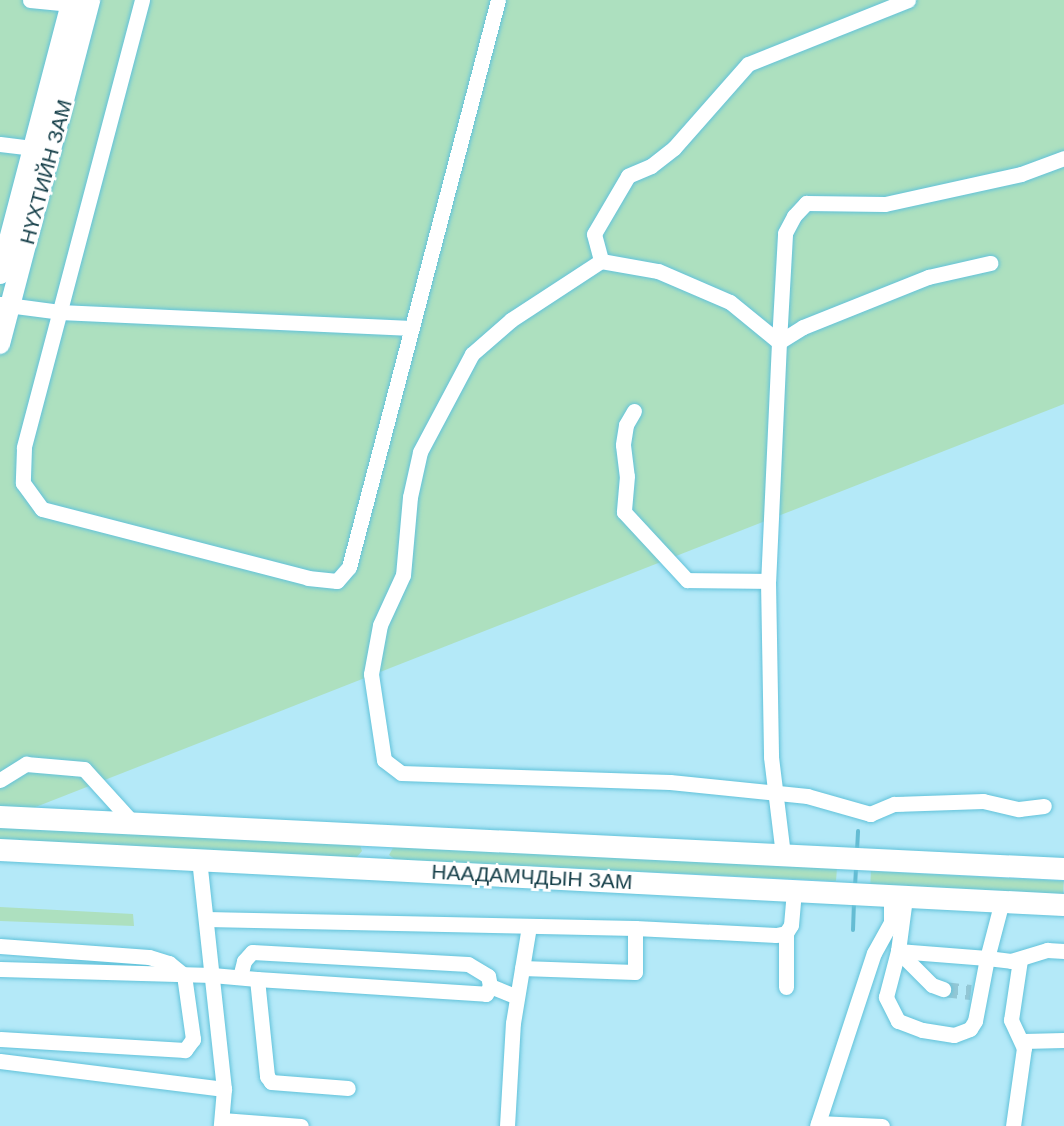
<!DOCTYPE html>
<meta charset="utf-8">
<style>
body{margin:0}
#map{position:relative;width:1064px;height:1126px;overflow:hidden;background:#b4e9f8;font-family:Arial,sans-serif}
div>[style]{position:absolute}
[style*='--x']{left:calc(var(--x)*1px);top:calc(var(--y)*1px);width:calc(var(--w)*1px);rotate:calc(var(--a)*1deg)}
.green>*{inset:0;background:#ade0bf;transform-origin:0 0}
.stream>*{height:4px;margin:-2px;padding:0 2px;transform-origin:2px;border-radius:2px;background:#65bcd3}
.minor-tunnel>*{height:15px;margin-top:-7.5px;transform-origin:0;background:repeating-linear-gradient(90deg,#94c7d5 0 15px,transparent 0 23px)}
.roads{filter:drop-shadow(0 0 2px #61c2da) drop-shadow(0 0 2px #61c2da)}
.minor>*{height:15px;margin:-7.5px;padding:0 7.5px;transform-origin:7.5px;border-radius:7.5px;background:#fff}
.major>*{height:20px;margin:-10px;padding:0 10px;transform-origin:10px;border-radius:10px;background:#fff}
.highway>*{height:22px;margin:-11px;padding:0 11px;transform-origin:11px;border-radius:11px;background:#fff}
span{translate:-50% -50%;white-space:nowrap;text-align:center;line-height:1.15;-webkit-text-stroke:6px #fff;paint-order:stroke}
.street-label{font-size:21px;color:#163f49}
</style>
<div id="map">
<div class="green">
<i style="clip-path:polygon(0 0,1064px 0,1064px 404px,0 821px)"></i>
<i style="clip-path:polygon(0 825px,360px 845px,362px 851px,356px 858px,0 841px)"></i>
<i style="clip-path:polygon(394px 846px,837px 868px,836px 881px,396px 860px,389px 855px)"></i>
<i style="left:871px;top:871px;width:193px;height:13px;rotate:3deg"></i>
<i style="clip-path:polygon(0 907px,133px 914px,134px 926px,0 921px)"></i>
</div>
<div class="stream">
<i style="--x:857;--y:851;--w:20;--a:-87"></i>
<i style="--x:855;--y:887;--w:20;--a:-87"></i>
<i style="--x:853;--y:930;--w:30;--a:-88"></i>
</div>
<div class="minor-tunnel">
<i style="--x:943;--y:989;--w:28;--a:6"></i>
</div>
<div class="roads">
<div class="minor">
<i style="--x:30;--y:0;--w:41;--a:5.6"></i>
<i style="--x:142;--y:0;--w:463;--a:104.8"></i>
<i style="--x:24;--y:448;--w:35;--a:92"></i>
<i style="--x:23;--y:483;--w:32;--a:54"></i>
<i style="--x:42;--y:509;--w:275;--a:14.5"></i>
<i style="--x:308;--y:578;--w:29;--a:6"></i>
<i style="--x:337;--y:581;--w:18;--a:-49"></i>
<i style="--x:349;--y:567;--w:586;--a:-75.28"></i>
<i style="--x:908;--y:0;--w:172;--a:158.2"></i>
<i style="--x:748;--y:64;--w:112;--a:131.4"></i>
<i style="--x:674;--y:148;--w:29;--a:142"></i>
<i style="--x:651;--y:166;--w:25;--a:157"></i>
<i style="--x:628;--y:176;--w:67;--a:120.4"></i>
<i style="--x:594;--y:234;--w:28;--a:75"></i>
<i style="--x:601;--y:261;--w:108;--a:146.8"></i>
<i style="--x:511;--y:320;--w:52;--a:138.9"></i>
<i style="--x:472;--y:354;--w:111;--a:118"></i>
<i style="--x:420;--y:452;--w:46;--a:102.5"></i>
<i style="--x:410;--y:497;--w:78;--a:95.1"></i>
<i style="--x:403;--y:575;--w:55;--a:114.7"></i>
<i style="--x:380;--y:625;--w:50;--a:100.4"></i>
<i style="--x:371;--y:674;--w:87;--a:81.4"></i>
<i style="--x:384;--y:760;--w:21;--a:37"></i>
<i style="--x:401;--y:773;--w:269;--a:1.9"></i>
<i style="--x:670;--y:782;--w:138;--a:5.8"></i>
<i style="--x:807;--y:796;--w:66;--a:15.9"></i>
<i style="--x:870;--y:814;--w:26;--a:-23"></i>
<i style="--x:894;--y:804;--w:89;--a:-1.9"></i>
<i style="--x:983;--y:801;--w:37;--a:13"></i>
<i style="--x:1019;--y:809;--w:25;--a:-7"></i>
<i style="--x:0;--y:144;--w:34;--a:7"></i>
<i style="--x:601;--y:261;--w:58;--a:10"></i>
<i style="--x:658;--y:271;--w:78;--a:23.3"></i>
<i style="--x:730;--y:302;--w:63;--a:39.2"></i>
<i style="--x:779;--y:342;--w:239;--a:92.6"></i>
<i style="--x:0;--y:304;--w:62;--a:7.5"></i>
<i style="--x:61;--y:312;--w:349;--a:2.6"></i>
<i style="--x:779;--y:342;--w:109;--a:-86.8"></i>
<i style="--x:785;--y:233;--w:19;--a:-62"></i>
<i style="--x:794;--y:216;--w:18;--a:-47"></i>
<i style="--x:806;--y:203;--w:79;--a:0.7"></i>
<i style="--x:885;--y:204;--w:139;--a:-12.4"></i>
<i style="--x:1021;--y:174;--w:46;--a:-20.4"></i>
<i style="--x:779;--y:342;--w:28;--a:-32"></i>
<i style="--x:803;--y:327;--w:135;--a:-21.8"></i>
<i style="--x:928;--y:277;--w:64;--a:-12.7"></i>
<i style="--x:634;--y:411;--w:16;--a:120"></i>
<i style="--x:626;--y:425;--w:20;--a:99"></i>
<i style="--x:623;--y:445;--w:31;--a:83"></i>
<i style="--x:627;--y:476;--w:36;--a:95"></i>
<i style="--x:624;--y:512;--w:93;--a:47.2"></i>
<i style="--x:687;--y:580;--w:81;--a:0.7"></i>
<i style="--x:768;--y:581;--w:176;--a:89"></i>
<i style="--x:771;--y:757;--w:99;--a:83"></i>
<i style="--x:0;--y:780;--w:31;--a:-32"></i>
<i style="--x:26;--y:764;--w:58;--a:4.9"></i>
<i style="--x:84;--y:769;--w:73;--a:47.8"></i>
<i style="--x:199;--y:859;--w:231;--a:83.8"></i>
<i style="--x:224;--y:1089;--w:37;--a:95"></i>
<i style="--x:905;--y:898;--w:53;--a:97.5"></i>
<i style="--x:898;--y:951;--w:48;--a:45"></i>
<i style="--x:932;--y:985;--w:12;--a:20"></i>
<i style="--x:1002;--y:901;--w:59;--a:104.7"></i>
<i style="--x:987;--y:958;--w:64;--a:100.8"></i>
<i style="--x:975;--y:1021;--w:9;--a:122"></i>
<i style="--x:970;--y:1029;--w:17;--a:159"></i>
<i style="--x:954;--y:1035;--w:32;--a:-171"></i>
<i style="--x:922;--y:1030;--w:26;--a:-159"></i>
<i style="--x:898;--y:1021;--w:27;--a:-117"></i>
<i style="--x:886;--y:997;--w:48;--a:-75.4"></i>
<i style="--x:898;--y:951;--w:89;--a:4.5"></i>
<i style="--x:987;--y:958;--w:24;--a:7"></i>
<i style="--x:1011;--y:961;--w:38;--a:-17"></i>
<i style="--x:1047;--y:950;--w:17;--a:3"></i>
<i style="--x:206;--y:919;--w:429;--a:1.2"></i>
<i style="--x:635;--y:928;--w:141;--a:2.8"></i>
<i style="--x:776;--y:935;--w:10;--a:-11"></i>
<i style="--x:786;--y:933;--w:9;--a:-58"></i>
<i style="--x:791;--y:925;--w:34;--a:-85"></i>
<i style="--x:786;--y:933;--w:54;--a:90"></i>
<i style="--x:0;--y:946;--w:149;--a:4.2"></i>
<i style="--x:149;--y:957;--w:21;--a:17"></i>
<i style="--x:169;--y:963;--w:19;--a:39"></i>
<i style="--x:184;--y:975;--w:65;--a:82"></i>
<i style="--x:193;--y:1039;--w:14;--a:126"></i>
<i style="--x:185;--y:1050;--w:185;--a:-176.6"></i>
<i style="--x:522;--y:968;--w:113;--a:2"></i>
<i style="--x:635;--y:972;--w:44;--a:-90"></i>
<i style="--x:0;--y:969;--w:212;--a:1.6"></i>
<i style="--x:212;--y:975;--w:45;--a:5.1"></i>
<i style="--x:257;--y:979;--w:229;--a:3.7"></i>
<i style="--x:486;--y:994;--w:9;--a:-63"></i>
<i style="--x:490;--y:986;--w:10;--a:-101"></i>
<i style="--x:488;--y:976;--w:23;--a:-149"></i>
<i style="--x:468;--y:964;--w:216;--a:-176.8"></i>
<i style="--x:252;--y:952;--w:12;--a:132"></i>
<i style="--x:244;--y:961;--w:16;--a:104"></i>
<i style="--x:257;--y:979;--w:98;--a:84.1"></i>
<i style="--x:267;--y:1076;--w:7;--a:56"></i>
<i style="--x:271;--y:1082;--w:77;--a:4.5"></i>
<i style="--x:490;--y:986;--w:29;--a:22"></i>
<i style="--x:1023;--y:1041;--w:41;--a:-1.4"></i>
<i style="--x:0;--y:1061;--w:226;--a:7.1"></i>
<i style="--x:222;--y:1120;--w:79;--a:4.3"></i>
<i style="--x:818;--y:1123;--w:64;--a:2.7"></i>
<i style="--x:507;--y:1126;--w:103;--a:-86.7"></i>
<i style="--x:513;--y:1023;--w:98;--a:-80.6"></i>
<i style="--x:817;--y:1126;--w:182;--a:-71.8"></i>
<i style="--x:874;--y:953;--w:35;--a:-61"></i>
<i style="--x:891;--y:922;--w:25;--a:-90"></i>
<i style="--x:1013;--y:1126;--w:79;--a:-82"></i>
<i style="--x:1024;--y:1048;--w:31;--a:-115"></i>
<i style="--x:1011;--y:1020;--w:61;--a:-81.5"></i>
</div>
<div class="major">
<i style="--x:0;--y:274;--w:283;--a:-75.3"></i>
<i style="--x:0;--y:344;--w:356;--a:-75.3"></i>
</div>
<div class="highway">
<i style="--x:0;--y:817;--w:1065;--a:2.8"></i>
<i style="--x:0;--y:850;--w:1065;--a:2.96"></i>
</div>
</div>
<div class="street-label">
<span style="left:46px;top:172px;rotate:-75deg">НҮХТИЙН ЗАМ</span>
<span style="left:532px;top:877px;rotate:3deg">НААДАМЧДЫН ЗАМ</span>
</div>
</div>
